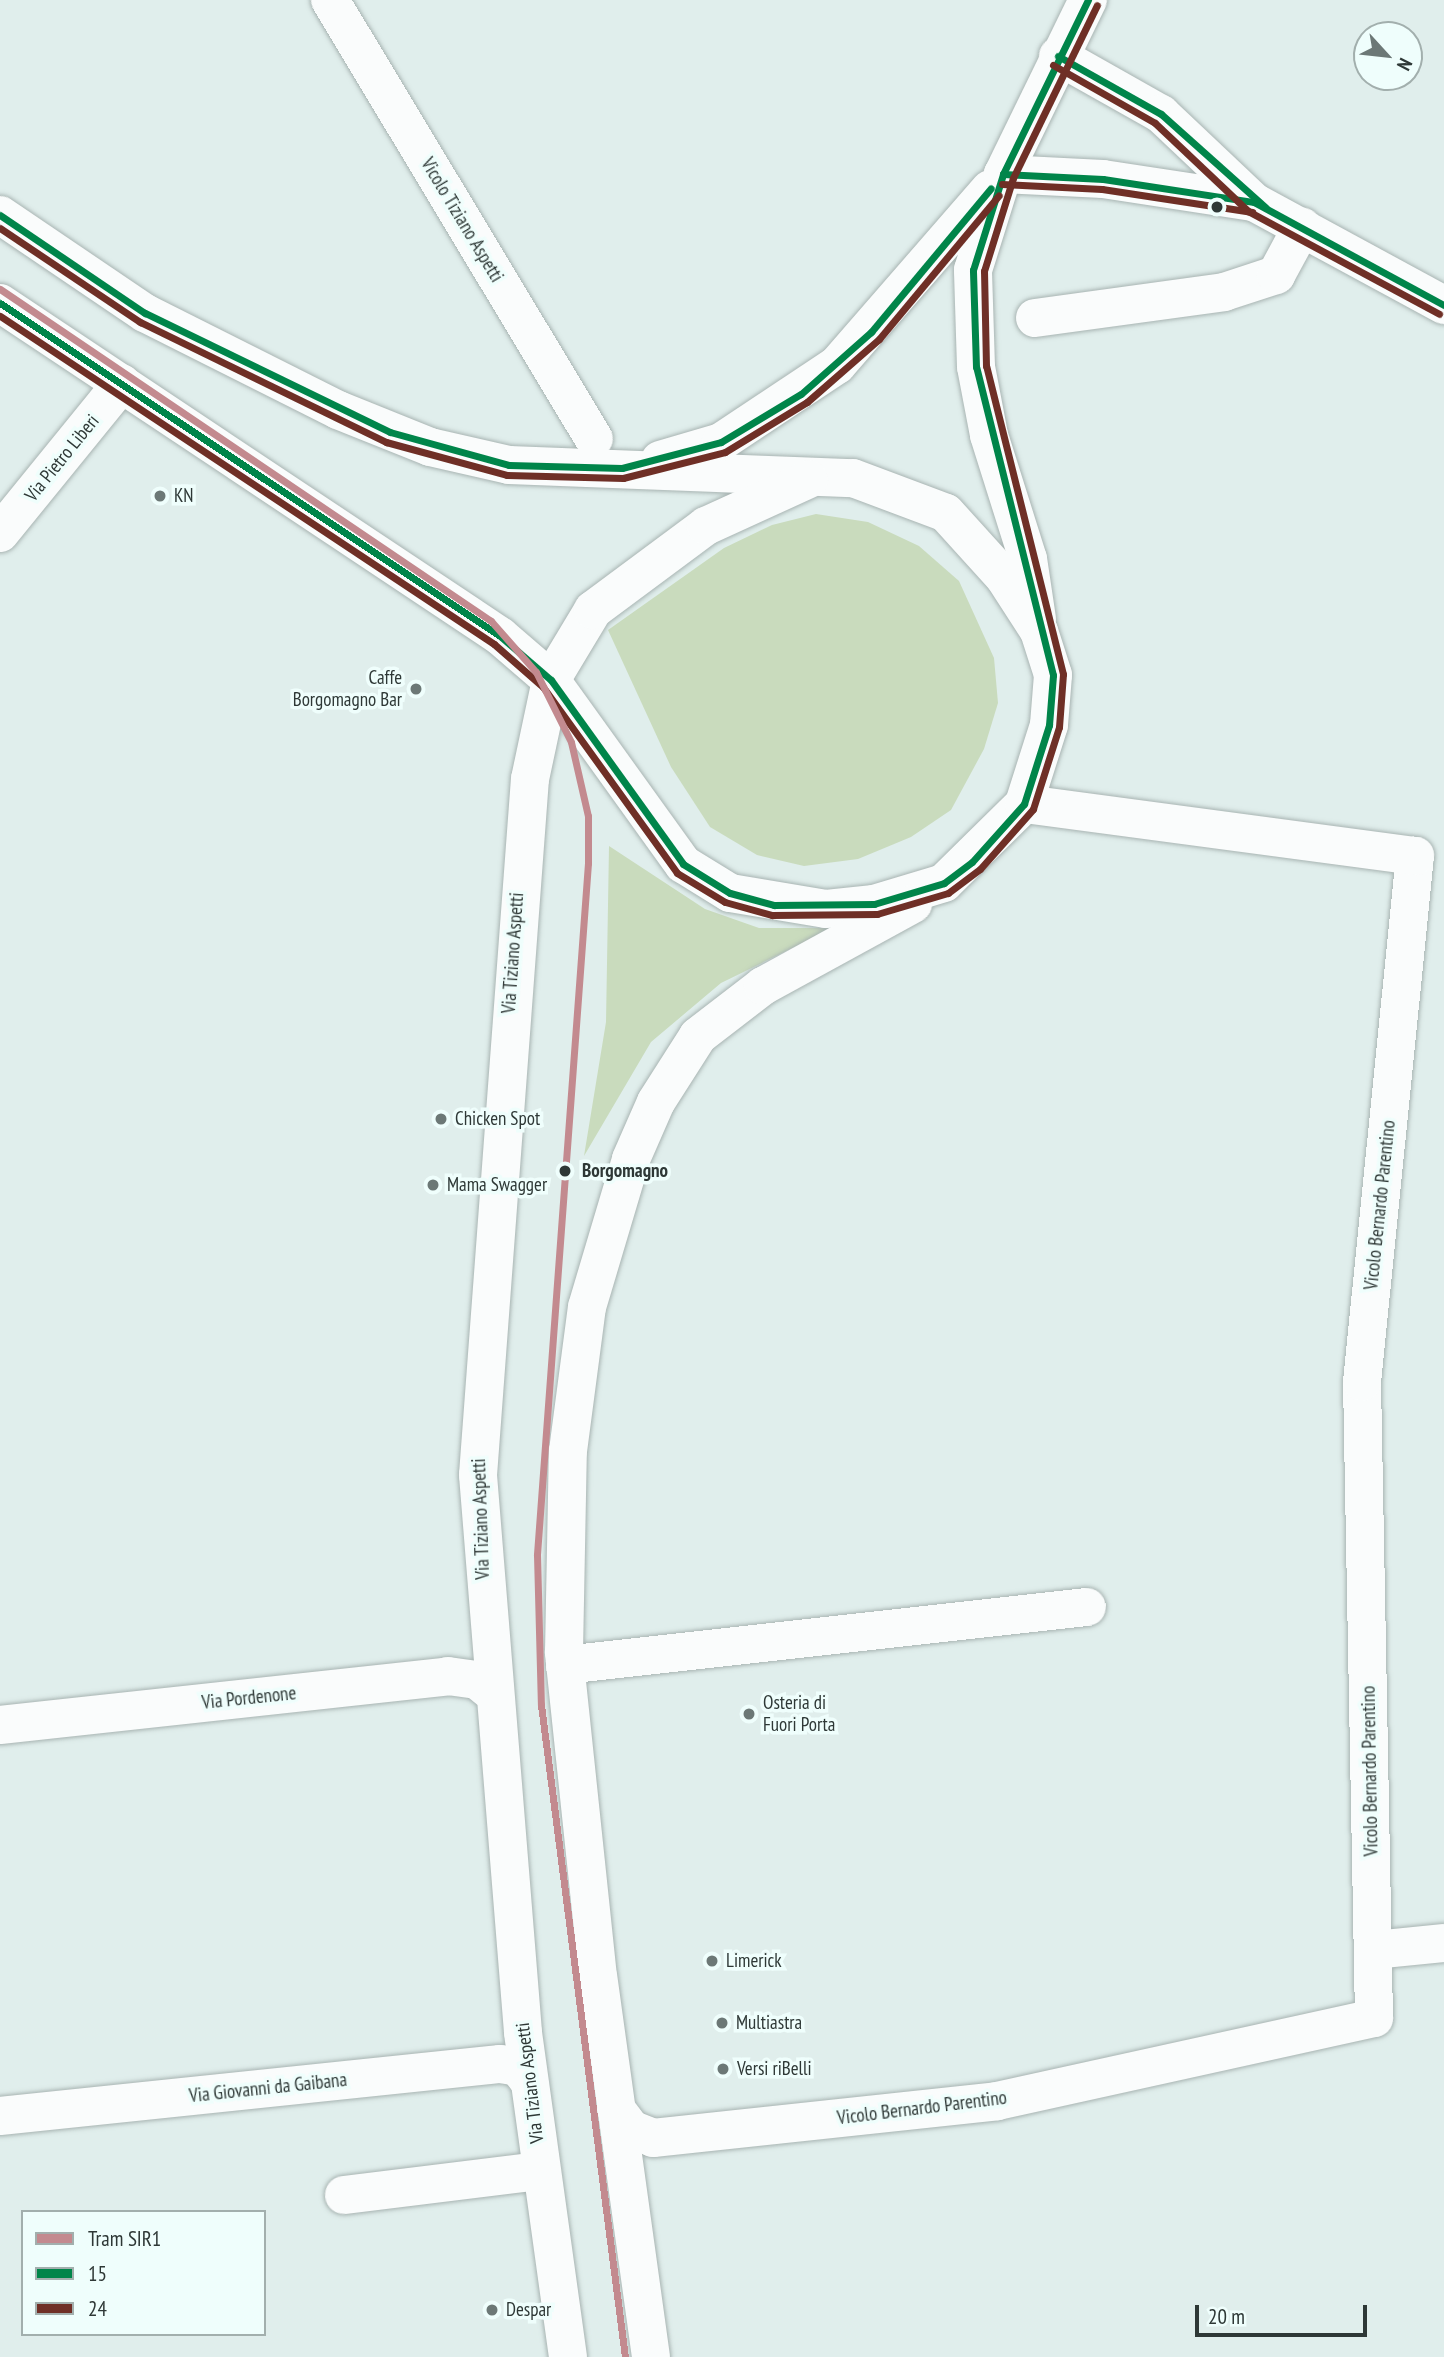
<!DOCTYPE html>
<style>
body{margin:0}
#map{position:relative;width:1444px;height:2357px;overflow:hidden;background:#e0eeec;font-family:"PT Sans Narrow",sans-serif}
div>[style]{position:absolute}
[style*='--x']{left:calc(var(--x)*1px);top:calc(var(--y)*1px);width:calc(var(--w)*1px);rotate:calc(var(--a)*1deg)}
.green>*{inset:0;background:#c9dbbd}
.roads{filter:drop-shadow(0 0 2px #a8b4b2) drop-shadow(0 0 2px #a8b4b2)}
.minor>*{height:38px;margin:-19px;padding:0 19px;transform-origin:19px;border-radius:19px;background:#fafcfc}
.bus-1>*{height:7px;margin:-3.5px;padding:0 3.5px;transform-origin:3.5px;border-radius:3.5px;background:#00854a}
.bus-2>*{height:7px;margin:-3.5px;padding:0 3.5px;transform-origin:3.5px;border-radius:3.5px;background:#6f2f26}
.tram-1>*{height:7px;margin:-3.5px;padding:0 3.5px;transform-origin:3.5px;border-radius:3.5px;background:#c38a8f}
.dots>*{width:19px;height:19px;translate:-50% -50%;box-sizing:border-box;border:4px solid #effefc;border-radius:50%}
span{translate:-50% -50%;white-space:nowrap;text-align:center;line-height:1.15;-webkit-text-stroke:7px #effefc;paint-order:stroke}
.street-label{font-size:19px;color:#2e3836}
.poi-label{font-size:19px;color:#2e3836}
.left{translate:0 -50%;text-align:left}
.right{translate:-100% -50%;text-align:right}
.stop-label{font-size:19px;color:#2e3836;font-weight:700}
.legend{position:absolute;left:21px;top:2210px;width:245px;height:126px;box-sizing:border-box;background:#effefc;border:2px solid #a2afad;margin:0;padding:9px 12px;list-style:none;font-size:21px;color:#2e3836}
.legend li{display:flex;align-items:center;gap:14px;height:35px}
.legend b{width:35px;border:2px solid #a2afad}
.north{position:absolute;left:1353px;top:21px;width:70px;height:70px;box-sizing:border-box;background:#effefc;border:2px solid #a2afad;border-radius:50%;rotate:117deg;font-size:19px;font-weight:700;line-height:28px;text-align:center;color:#2e3836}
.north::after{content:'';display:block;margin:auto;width:24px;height:32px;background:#6c7876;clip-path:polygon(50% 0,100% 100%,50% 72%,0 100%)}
.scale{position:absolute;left:1195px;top:2305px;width:172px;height:32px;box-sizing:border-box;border:4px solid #2e3836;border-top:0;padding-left:9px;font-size:21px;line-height:24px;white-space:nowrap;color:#2e3836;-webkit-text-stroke:5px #effefc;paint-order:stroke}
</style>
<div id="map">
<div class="green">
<i style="clip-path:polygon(816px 514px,868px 522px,919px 546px,959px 581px,994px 658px,998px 703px,984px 749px,951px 810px,911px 837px,858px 859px,804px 866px,757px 855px,710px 827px,671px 767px,608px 630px,724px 548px,772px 525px)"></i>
<i style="clip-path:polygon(609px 846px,705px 909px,759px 928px,833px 928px,721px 983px,651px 1042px,584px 1156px,606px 1022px)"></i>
</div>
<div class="roads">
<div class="minor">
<i style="--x:330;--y:0;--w:512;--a:58.98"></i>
<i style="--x:1058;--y:56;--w:118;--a:29.4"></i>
<i style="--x:1161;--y:114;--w:128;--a:43.4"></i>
<i style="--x:1254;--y:202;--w:216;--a:28.5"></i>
<i style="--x:1003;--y:174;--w:100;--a:2.9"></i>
<i style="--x:1103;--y:179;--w:153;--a:8.7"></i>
<i style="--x:0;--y:215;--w:175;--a:34.1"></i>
<i style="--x:145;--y:313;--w:216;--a:26.7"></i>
<i style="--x:338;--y:410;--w:99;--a:21.9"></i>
<i style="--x:430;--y:447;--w:81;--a:12.8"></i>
<i style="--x:509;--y:465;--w:344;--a:2.2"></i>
<i style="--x:853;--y:478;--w:99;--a:20.6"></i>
<i style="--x:946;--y:513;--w:86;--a:47.8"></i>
<i style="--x:1004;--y:577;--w:64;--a:57.1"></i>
<i style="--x:1039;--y:631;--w:46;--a:72.3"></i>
<i style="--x:1053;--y:675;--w:50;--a:94.6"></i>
<i style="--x:1049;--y:725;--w:83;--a:107.6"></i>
<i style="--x:1024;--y:804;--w:112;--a:135.4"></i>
<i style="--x:944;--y:883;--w:73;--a:163.3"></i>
<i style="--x:874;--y:904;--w:48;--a:174.1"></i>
<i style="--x:826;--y:909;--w:97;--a:-170.5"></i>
<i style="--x:730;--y:893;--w:55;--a:-148.3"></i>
<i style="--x:683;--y:864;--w:226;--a:-125.7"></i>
<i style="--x:551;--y:680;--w:67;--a:-139.2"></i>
<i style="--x:500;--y:636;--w:601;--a:-146.34"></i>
<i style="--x:1035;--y:318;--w:191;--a:-7.8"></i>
<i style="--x:1224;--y:292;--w:55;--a:-18.1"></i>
<i style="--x:1276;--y:275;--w:55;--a:-61.6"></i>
<i style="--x:660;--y:460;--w:64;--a:-16.4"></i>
<i style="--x:721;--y:442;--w:139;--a:-33.6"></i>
<i style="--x:837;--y:365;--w:233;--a:-49"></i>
<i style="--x:0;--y:533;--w:193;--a:-50.9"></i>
<i style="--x:1037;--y:619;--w:61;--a:-98.5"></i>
<i style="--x:1028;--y:559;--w:130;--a:-107.5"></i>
<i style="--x:989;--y:435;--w:69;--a:-100.8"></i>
<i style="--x:976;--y:367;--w:97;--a:-91.8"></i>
<i style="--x:973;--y:270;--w:101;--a:-72.6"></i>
<i style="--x:1003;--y:174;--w:194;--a:-64"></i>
<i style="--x:565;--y:1665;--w:525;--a:-6.34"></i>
<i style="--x:0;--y:1725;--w:451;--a:-6.2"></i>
<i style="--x:448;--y:1676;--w:29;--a:8"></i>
<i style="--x:477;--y:1680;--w:21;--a:39"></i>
<i style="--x:1374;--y:1950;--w:70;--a:-5.7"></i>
<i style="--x:616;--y:2109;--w:25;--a:53"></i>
<i style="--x:631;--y:2129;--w:24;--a:22"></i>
<i style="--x:653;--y:2138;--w:346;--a:-6.1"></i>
<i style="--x:997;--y:2101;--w:386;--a:-12.4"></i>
<i style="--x:1374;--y:2018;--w:636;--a:-91.08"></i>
<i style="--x:1362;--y:1382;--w:529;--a:-84.25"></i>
<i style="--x:1415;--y:856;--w:394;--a:-172.4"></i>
<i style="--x:0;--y:2116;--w:503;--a:-5.94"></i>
<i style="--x:500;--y:2064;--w:18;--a:9"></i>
<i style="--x:518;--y:2067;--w:18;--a:52"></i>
<i style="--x:344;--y:2195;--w:197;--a:-7"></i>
<i style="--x:568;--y:2357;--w:328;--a:-97.9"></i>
<i style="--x:523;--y:2032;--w:559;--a:-94.62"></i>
<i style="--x:478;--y:1475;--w:698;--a:-85.73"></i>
<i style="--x:530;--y:779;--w:101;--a:-78"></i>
<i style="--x:551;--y:680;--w:82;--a:-59"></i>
<i style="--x:593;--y:610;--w:141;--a:-36.6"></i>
<i style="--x:706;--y:526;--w:113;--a:-24.5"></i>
<i style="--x:651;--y:2357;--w:384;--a:-97.9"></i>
<i style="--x:598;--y:1977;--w:327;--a:-96"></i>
<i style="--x:564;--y:1652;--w:201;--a:-88.9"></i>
<i style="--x:568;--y:1451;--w:145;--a:-82.5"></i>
<i style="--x:587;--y:1307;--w:154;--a:-73.4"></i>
<i style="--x:631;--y:1159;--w:62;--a:-66.3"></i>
<i style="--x:656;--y:1102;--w:78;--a:-57.5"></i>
<i style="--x:698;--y:1036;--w:82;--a:-37.6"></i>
<i style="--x:763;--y:986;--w:171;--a:-28.7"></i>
</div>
</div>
<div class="bus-1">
<i style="--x:1058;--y:56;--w:118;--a:29.4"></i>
<i style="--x:1161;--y:114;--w:140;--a:41.8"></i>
<i style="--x:1003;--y:174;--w:100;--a:2.9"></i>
<i style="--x:1103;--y:179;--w:153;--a:8.7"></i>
<i style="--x:1254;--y:202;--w:216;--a:28.5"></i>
<i style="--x:0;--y:215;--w:175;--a:34.1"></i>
<i style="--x:145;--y:313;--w:272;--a:25.9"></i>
<i style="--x:390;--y:432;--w:123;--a:15.5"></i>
<i style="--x:509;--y:465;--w:113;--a:1.5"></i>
<i style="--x:622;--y:468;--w:102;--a:-14.7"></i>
<i style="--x:721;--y:442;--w:93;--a:-31"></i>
<i style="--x:801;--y:394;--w:94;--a:-41.5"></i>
<i style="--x:871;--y:332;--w:187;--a:-50.2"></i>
<i style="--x:0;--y:303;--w:601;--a:33.66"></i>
<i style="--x:500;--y:636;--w:67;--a:40.8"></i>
<i style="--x:551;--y:680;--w:226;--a:54.3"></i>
<i style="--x:683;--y:864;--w:55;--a:31.7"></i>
<i style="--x:730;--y:893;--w:46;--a:15.3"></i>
<i style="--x:774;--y:905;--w:100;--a:-0.6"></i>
<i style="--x:874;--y:904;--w:73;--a:-16.7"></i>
<i style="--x:944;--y:883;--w:35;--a:-37"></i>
<i style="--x:972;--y:862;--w:78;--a:-48.1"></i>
<i style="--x:1024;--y:804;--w:83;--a:-72.4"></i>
<i style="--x:1049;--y:725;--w:50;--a:-85.4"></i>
<i style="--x:1053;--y:675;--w:317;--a:-104"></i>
<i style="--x:976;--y:367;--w:97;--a:-91.8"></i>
<i style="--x:973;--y:270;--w:101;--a:-72.6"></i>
<i style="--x:1003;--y:174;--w:194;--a:-64"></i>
</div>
<div class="bus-2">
<i style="--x:1053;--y:65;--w:117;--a:29.6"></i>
<i style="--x:1155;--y:123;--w:128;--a:43.4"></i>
<i style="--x:1248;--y:211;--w:217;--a:28.3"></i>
<i style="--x:1002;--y:184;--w:100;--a:2.9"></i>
<i style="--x:1102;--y:189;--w:152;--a:8.7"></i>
<i style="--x:0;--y:228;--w:169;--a:33.9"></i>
<i style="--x:140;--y:322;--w:274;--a:26"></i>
<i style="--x:386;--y:442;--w:125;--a:15.3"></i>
<i style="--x:507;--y:475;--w:116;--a:1.5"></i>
<i style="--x:623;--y:478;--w:105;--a:-14.3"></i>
<i style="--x:725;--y:452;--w:96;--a:-31.4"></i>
<i style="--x:807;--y:402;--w:96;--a:-41.2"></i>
<i style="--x:879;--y:339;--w:187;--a:-50.2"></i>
<i style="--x:0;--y:316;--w:593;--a:33.58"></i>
<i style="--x:494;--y:644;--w:65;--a:41.3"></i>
<i style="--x:543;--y:687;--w:229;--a:54.2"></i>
<i style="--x:677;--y:873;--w:56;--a:31.1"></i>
<i style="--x:725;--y:902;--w:49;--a:15.5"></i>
<i style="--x:772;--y:915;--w:105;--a:-0.5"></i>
<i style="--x:877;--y:914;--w:74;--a:-16.5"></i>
<i style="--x:948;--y:893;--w:40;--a:-37"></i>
<i style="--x:980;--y:869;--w:80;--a:-48.5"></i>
<i style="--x:1033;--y:809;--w:86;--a:-72.4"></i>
<i style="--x:1059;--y:727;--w:53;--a:-85.7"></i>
<i style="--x:1063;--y:674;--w:317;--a:-104"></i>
<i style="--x:986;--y:366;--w:95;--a:-91.2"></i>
<i style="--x:984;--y:271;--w:97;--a:-72.7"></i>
<i style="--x:1013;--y:178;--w:192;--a:-64.1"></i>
</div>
<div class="tram-1">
<i style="--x:0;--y:289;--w:593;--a:34.07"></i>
<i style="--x:491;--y:621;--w:68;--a:48.6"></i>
<i style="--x:536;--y:672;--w:78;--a:63.4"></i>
<i style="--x:571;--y:742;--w:76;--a:77.1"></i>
<i style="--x:588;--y:816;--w:47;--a:90"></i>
<i style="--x:588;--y:863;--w:694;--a:94.22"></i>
<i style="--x:537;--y:1555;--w:150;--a:88.5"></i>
<i style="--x:541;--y:1705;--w:657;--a:82.66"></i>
</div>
<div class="dots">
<i style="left:1217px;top:207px;background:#2e3836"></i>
<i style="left:160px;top:496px;background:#6c7876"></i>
<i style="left:416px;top:689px;background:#6c7876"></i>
<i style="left:441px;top:1119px;background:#6c7876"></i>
<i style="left:565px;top:1171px;background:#2e3836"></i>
<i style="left:433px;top:1185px;background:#6c7876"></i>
<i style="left:749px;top:1714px;background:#6c7876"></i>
<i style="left:712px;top:1961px;background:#6c7876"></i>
<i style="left:722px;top:2023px;background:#6c7876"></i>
<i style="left:723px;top:2069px;background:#6c7876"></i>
<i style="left:492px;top:2310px;background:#6c7876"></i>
</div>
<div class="street-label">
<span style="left:462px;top:220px;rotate:59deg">Vicolo Tiziano Aspetti</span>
<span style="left:62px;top:458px;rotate:-51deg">Via Pietro Liberi</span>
<span style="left:513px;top:953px;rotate:-86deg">Via Tiziano Aspetti</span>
<span style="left:1380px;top:1205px;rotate:-84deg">Vicolo Bernardo Parentino</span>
<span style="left:481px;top:1519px;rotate:-92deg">Via Tiziano Aspetti</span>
<span style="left:249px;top:1698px;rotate:-6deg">Via Pordenone</span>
<span style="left:1370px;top:1771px;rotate:-91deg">Vicolo Bernardo Parentino</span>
<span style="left:530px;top:2083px;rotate:-97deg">Via Tiziano Aspetti</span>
<span style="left:268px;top:2088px;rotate:-6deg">Via Giovanni da Gaibana</span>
<span style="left:922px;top:2108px;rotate:-7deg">Vicolo Bernardo Parentino</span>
</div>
<div class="poi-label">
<span class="left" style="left:174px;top:496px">KN</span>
<span class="right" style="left:402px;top:689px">Caffe<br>Borgomagno Bar</span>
<span class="left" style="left:455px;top:1119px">Chicken Spot</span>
<span class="left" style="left:447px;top:1185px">Mama Swagger</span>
<span class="left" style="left:763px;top:1714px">Osteria di<br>Fuori Porta</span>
<span class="left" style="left:726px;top:1961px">Limerick</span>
<span class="left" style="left:736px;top:2023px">Multiastra</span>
<span class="left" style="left:737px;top:2069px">Versi riBelli</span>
<span class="left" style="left:506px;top:2310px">Despar</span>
</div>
<div class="stop-label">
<span class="left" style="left:582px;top:1171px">Borgomagno</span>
</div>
<ul class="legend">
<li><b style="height:9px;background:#c38a8f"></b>Tram SIR1</li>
<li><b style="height:9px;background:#00854a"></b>15</li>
<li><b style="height:9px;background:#6f2f26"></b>24</li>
</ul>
<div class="north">N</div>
<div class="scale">20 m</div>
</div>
